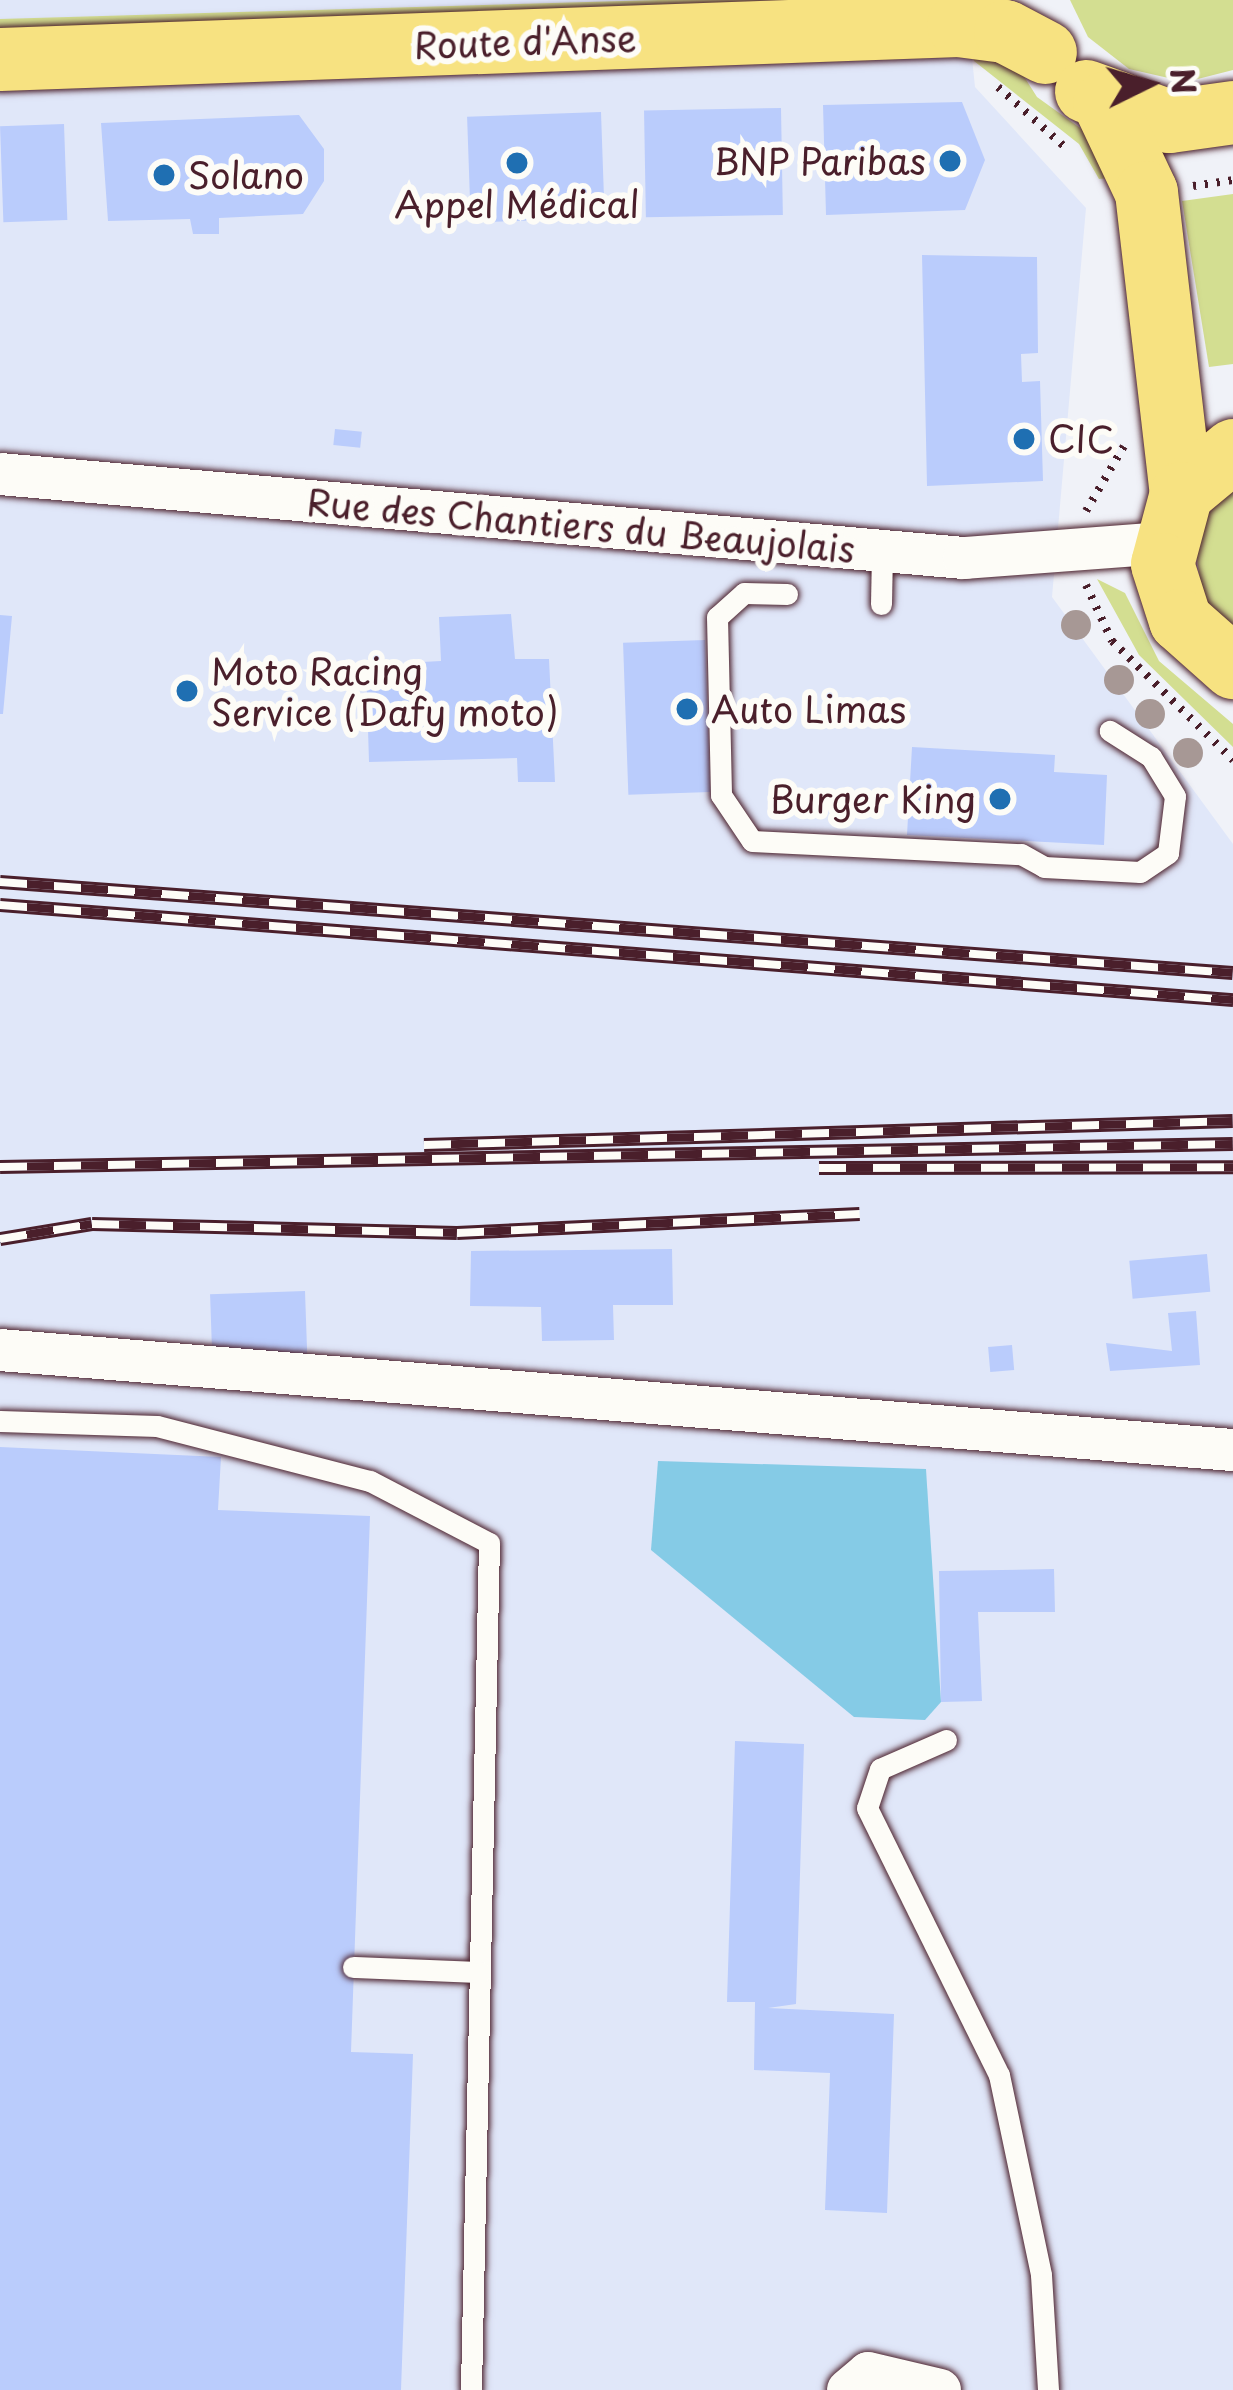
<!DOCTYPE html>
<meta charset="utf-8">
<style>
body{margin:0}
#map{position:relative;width:1233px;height:2390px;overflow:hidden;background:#f0f2f8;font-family:"Playpen Sans",sans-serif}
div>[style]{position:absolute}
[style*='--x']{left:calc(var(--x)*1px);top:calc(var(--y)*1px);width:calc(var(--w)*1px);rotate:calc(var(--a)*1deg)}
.built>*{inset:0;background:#e0e7f9}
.green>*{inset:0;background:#d3de91}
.water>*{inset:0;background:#85cbe6}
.building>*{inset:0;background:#baccfc;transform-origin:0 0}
.path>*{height:8px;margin-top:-4px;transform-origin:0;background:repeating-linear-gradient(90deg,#4a1f2b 0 3px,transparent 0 12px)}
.roads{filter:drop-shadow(0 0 3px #4a1f2b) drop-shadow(0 0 3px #4a1f2b)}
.lane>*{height:21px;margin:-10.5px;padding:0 10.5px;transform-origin:10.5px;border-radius:10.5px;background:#fdfcf7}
.street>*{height:42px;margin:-21px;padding:0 21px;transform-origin:21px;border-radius:21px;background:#fdfcf7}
.primary>*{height:63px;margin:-31.5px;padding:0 31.5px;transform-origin:31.5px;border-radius:31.5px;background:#f7e281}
.rail>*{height:14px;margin-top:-7px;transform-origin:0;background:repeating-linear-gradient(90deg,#fdfcf7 0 27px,#4a1f2b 0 54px);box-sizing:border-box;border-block:3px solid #4a1f2b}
.trees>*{width:30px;height:30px;margin:-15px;border-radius:50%;background:#a79895}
.dots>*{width:33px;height:33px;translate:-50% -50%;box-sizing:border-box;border:6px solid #fdfcf7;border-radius:50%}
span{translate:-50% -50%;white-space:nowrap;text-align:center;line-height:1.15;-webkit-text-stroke:12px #fdfcf7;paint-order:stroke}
.street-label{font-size:36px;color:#4a1f2b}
.poi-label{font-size:36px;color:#4a1f2b}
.right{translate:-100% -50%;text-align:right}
.left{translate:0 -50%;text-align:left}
.north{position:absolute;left:1089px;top:24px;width:120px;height:120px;-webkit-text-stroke:9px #fdfcf7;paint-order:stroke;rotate:85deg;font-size:33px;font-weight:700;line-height:48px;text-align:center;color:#4a1f2b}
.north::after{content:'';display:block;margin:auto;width:42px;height:54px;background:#4a1f2b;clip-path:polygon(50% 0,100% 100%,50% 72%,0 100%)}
</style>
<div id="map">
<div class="built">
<i style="clip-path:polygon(0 0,966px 0,975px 87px,1086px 208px,1052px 597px,1233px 844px,1233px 2390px,0 2390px)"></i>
</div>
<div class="green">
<i style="clip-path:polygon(659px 0,940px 0,0 38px,0 19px)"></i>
<i style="clip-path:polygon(1070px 0,1233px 0,1233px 70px,1186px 82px,1129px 69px,1088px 37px)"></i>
<i style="clip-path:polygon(970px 43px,1018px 67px,1037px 97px,1094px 138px,1118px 177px,1099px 179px,1079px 144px,974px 61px)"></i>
<i style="clip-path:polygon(1233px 194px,1233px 364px,1209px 367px,1182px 201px)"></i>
<i style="clip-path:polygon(1233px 487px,1233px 635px,1203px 597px,1196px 553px,1205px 517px)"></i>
<i style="clip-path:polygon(1097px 579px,1125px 593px,1159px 661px,1233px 724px,1233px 747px,1139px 655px)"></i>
</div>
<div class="water">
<i style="clip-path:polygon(658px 1461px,926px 1469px,941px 1702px,925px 1720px,854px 1717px,651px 1550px)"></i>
</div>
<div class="building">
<i style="clip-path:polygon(962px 102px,985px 160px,965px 210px,826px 215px,823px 105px)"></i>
<i style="left:781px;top:108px;width:107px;height:137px;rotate:89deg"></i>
<i style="left:601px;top:112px;width:106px;height:134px;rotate:88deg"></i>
<i style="clip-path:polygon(299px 115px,324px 149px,324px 181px,303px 214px,219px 218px,219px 234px,193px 234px,190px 219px,108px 221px,101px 123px)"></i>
<i style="left:64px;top:124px;width:96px;height:64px;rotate:88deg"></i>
<i style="clip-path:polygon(922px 255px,1037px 257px,1038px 353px,1021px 354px,1022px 382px,1040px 381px,1043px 481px,927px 486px)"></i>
<i style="left:335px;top:429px;width:27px;height:16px;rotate:6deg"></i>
<i style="clip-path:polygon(511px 614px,515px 659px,549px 659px,555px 782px,518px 782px,517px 758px,369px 762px,366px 665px,441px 661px,439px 617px)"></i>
<i style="clip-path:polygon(0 615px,12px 616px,3px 714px,0 714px)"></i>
<i style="left:705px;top:640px;width:152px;height:82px;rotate:88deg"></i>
<i style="clip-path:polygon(912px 747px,1055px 755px,1054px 772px,1107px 775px,1104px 845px,907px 835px)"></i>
<i style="clip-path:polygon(672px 1249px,673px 1305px,613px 1305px,614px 1340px,542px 1341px,541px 1307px,470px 1306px,471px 1251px)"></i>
<i style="left:1207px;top:1254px;width:38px;height:78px;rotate:85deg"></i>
<i style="left:305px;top:1291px;width:65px;height:95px;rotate:88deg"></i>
<i style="clip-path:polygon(1196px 1311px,1200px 1365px,1110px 1371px,1106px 1343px,1172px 1351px,1168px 1313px)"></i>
<i style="left:1012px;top:1345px;width:25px;height:24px;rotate:85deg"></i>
<i style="clip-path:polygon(0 1447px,221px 1457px,218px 1510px,370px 1516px,351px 2052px,413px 2054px,401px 2390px,0 2390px)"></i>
<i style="clip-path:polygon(1054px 1569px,1055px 1612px,978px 1612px,982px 1701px,941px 1702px,939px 1571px)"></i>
<i style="clip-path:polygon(735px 1741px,804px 1744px,796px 2004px,768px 2008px,894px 2014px,887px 2213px,825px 2210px,830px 2073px,754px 2070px,755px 2002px,727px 2002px)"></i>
</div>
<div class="path">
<i style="--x:998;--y:87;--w:93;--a:41.9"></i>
<i style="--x:1193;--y:186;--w:40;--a:-8.5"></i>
<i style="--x:1086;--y:511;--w:75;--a:-59.7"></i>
<i style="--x:1086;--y:585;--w:62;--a:65.1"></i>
<i style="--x:1112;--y:641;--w:170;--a:44.5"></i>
</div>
<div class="roads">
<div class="lane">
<i style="--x:787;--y:594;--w:43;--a:-178.7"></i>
<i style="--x:744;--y:593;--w:36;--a:138"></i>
<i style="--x:717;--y:617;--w:178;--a:88.7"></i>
<i style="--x:721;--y:795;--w:55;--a:56"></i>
<i style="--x:752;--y:841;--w:269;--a:2.8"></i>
<i style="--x:1021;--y:854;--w:26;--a:29"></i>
<i style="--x:1044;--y:867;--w:96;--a:3"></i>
<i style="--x:1140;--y:872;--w:34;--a:-34"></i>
<i style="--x:1168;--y:853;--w:57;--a:-83"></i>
<i style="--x:1175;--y:796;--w:46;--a:-121.6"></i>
<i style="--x:1151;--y:757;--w:49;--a:-147.6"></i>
<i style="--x:881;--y:604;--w:53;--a:-88.9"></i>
<i style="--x:0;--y:1421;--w:157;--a:1.8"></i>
<i style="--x:157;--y:1426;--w:220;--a:14.5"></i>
<i style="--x:370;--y:1481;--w:134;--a:27.5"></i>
<i style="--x:489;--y:1543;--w:847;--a:91.22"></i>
<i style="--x:946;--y:1740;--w:72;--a:156.3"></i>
<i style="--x:880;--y:1769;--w:41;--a:108.4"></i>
<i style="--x:867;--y:1808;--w:298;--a:63.7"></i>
<i style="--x:999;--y:2075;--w:204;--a:78.1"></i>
<i style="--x:1041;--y:2275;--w:115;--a:86.5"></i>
<i style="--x:353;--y:1967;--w:127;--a:2.3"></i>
</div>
<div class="street">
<i style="--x:0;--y:474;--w:968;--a:4.98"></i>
<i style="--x:964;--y:558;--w:199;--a:-4.3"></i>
<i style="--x:0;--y:1350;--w:1237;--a:4.64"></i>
<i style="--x:848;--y:2390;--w:26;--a:-40"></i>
<i style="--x:868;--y:2373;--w:74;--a:13.3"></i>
</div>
<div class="primary">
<i style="--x:0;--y:59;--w:959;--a:-2.03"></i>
<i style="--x:958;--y:25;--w:47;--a:7.3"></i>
<i style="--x:1005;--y:31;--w:45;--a:27.7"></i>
<i style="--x:1086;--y:91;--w:88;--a:19.9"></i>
<i style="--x:1169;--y:121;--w:65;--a:-8"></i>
<i style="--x:1104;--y:103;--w:98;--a:64.7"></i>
<i style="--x:1146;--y:192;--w:303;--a:83.4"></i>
<i style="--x:1233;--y:450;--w:67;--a:140.4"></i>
<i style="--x:1181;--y:493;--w:73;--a:105"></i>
<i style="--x:1162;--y:564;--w:59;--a:72.2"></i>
<i style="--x:1180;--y:620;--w:71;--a:41.6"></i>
</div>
</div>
<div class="rail">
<i style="--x:0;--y:882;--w:1236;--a:4.22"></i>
<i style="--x:0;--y:905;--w:1237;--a:4.41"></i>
<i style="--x:424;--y:1145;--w:809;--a:-1.7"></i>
<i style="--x:0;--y:1167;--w:1233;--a:-1.07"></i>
<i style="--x:819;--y:1168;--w:414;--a:-0.1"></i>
<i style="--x:0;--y:1239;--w:93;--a:-9.3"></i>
<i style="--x:92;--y:1224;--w:365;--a:1.4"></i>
<i style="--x:457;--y:1233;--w:403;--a:-2.7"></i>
</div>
<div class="trees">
<i style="left:1076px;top:625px"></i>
<i style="left:1119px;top:680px"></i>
<i style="left:1150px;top:714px"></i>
<i style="left:1188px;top:753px"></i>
</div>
<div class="dots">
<i style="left:950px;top:161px;background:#1f6fb2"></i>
<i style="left:517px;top:163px;background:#1f6fb2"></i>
<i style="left:164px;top:175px;background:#1f6fb2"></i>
<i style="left:1024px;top:439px;background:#1f6fb2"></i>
<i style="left:187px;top:691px;background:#1f6fb2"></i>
<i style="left:687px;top:709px;background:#1f6fb2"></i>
<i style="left:1000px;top:799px;background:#1f6fb2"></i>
</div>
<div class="street-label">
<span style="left:525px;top:41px;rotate:-2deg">Route d'Anse</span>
<span style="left:581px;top:525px;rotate:5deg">Rue des Chantiers du Beaujolais</span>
</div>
<div class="poi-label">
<span class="right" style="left:926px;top:161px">BNP Paribas</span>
<span class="left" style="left:188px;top:175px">Solano</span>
<span style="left:517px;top:204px">Appel Médical</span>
<span class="left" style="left:1048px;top:439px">CIC</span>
<span class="left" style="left:211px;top:691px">Moto Racing<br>Service (Dafy moto)</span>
<span class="left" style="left:711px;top:709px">Auto Limas</span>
<span class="right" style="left:976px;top:799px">Burger King</span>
</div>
<div class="north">N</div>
</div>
